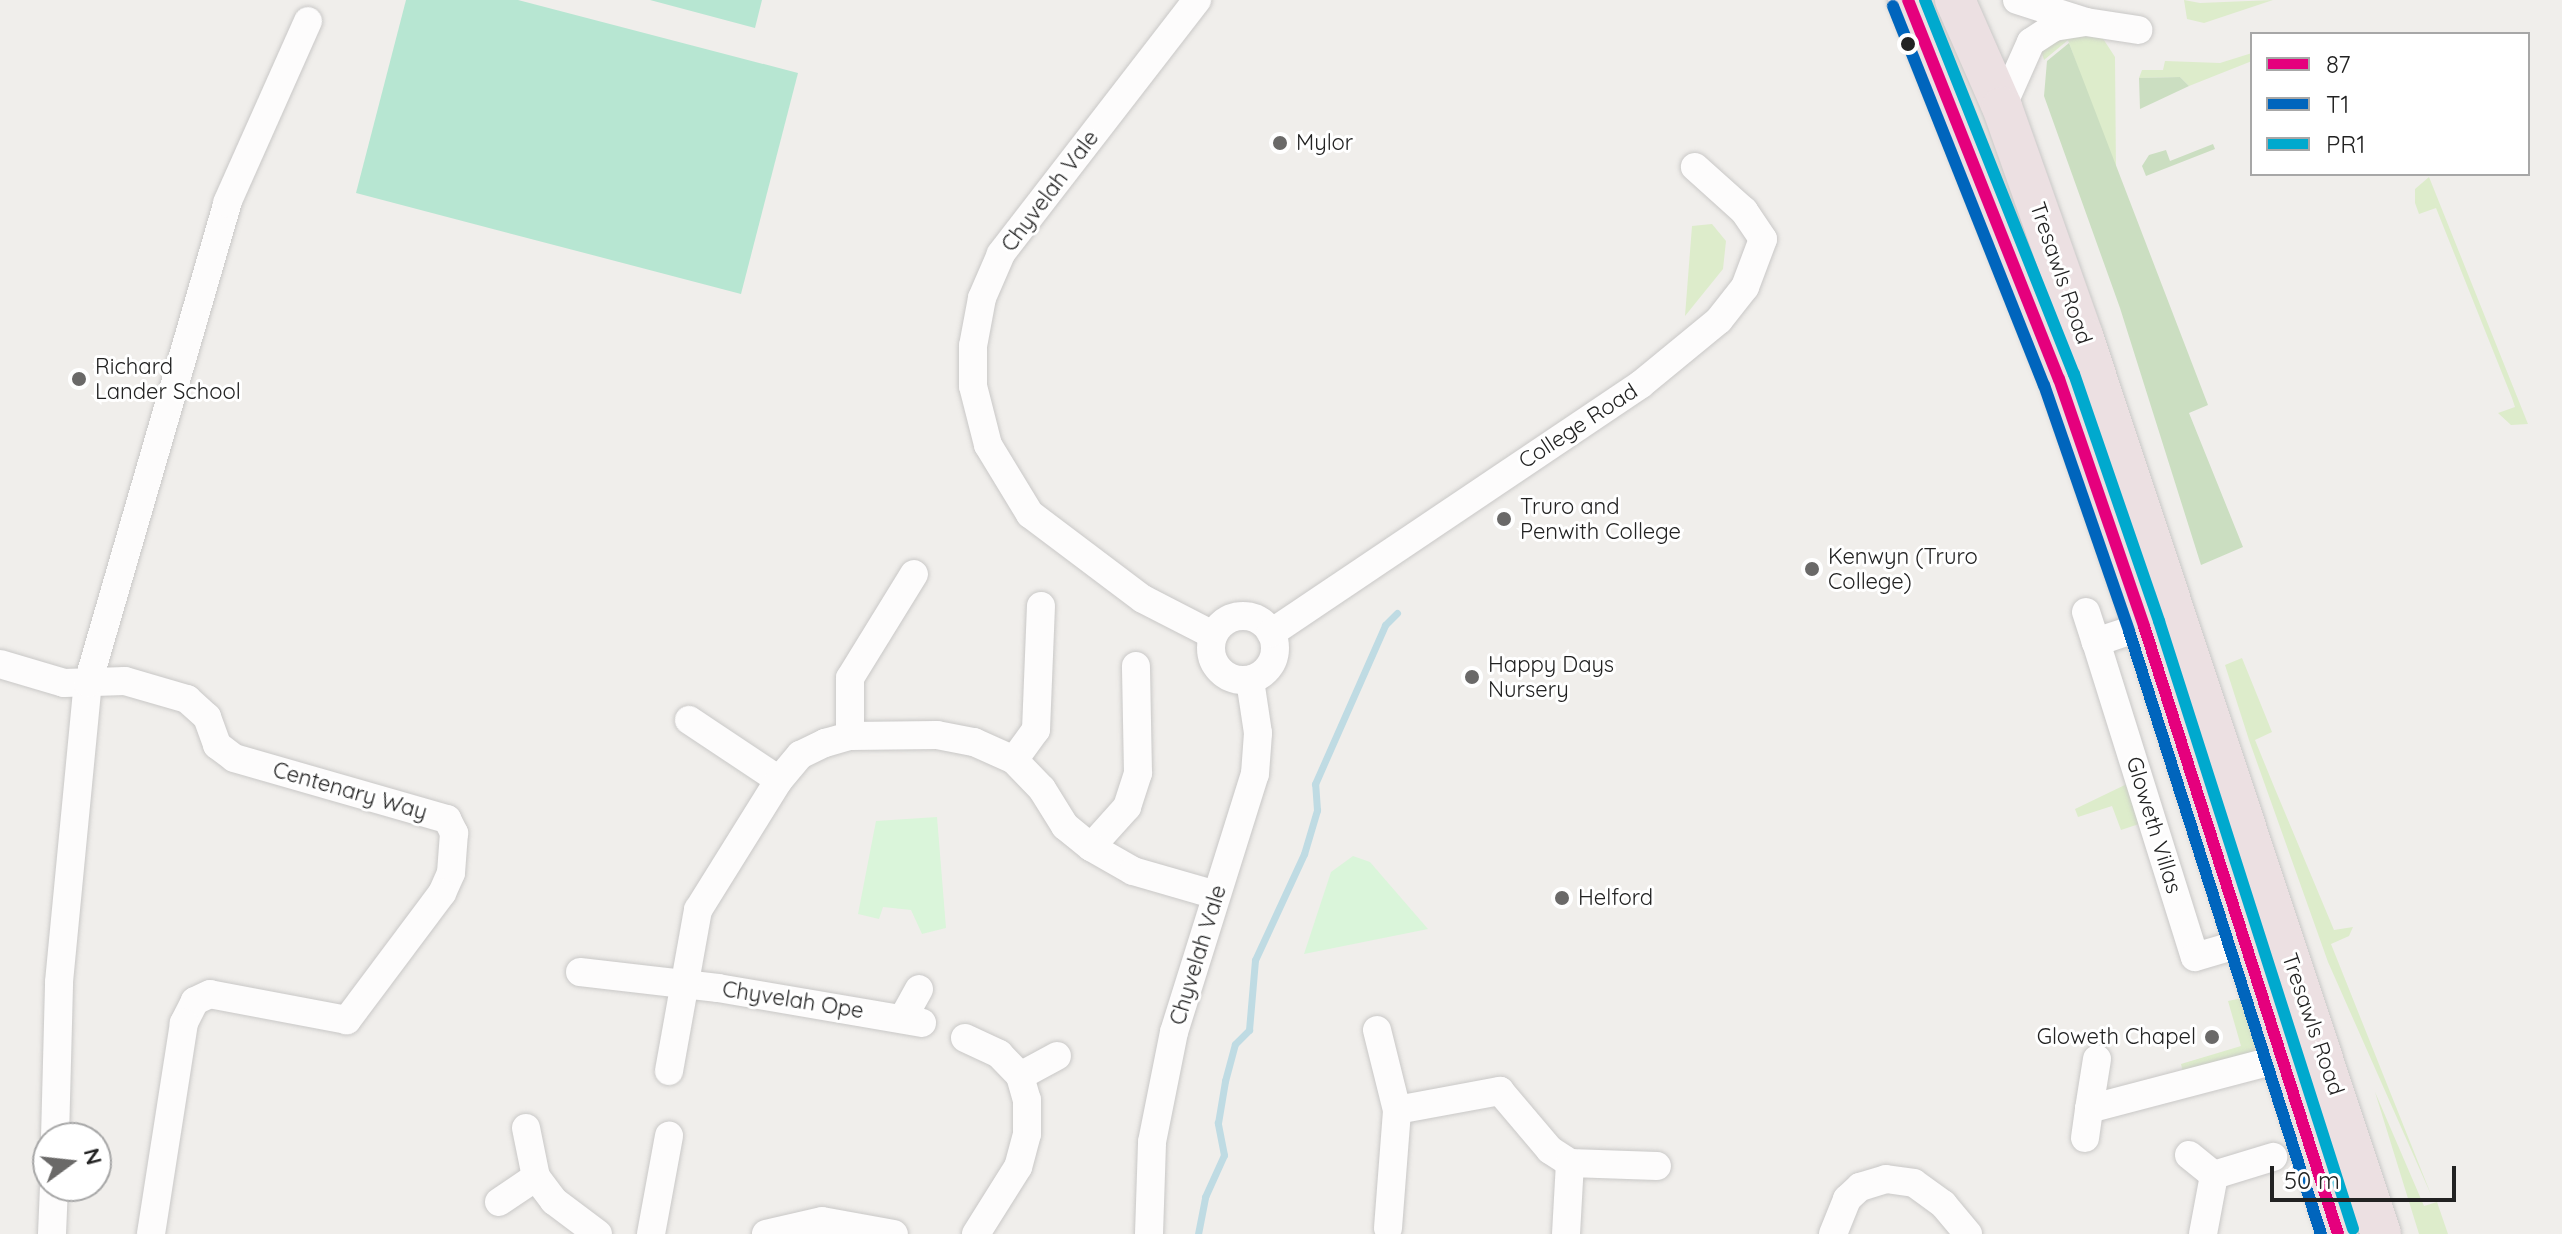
<!DOCTYPE html>
<style>
body{margin:0}
#map{position:relative;width:2562px;height:1234px;overflow:hidden;background:#f0eeeb;font-family:Quicksand,sans-serif}
div>[style]{position:absolute}
[style*='--x']{left:calc(var(--x)*1px);top:calc(var(--y)*1px);width:calc(var(--w)*1px);rotate:calc(var(--a)*1deg)}
.grass>*{inset:0;background:#ddeccb}
.forest>*{inset:0;background:#cbdec1}
.park>*{inset:0;background:#daf5da}
.pitch>*{inset:0;background:#b7e6d2}
.stream>*{height:7px;margin:-3.5px;padding:0 3.5px;transform-origin:3.5px;border-radius:3.5px;background:#bfdbe3}
.roads{filter:drop-shadow(0 0 2px #c9c8c7) drop-shadow(0 0 2px #c9c8c7)}
.minor>*{height:28px;margin:-14px;padding:0 14px;transform-origin:14px;border-radius:14px;background:#fdfcfc}
.minor>.ring{margin:-14px;padding:0;box-sizing:content-box;background:none;border:28px solid #fdfcfc;border-radius:50%}
.highway>*{height:40px;margin:-20px;padding:0 20px;transform-origin:20px;border-radius:20px;background:#ece0e2}
.bus-1>*{height:12px;margin:-6px;padding:0 6px;transform-origin:6px;border-radius:6px;background:#e5007d}
.bus-2>*{height:12px;margin:-6px;padding:0 6px;transform-origin:6px;border-radius:6px;background:#0065bd}
.bus-3>*{height:12px;margin:-6px;padding:0 6px;transform-origin:6px;border-radius:6px;background:#00a9ce}
.dots>*{width:22px;height:22px;translate:-50% -50%;box-sizing:border-box;border:4px solid #fff;border-radius:50%}
span{translate:-50% -50%;white-space:nowrap;text-align:center;line-height:1.15;-webkit-text-stroke:6px #fff;paint-order:stroke}
.poi-label{font-size:22px;color:#222}
.left{translate:0 -50%;text-align:left}
.right{translate:-100% -50%;text-align:right}
.street-label{font-size:22px;color:#222}
.legend{position:absolute;left:2250px;top:32px;width:280px;height:144px;box-sizing:border-box;background:#fff;border:2px solid #a7a7a7;margin:0;padding:10px 14px;list-style:none;font-size:24px;color:#222}
.legend li{display:flex;align-items:center;gap:16px;height:40px}
.legend b{width:40px;border:2px solid #a7a7a7}
.north{position:absolute;left:32px;top:1122px;width:80px;height:80px;box-sizing:border-box;background:#fff;border:2px solid #a7a7a7;border-radius:50%;rotate:75deg;font-size:22px;font-weight:700;line-height:32px;text-align:center;color:#222}
.north::after{content:'';display:block;margin:auto;width:28px;height:36px;background:#6a6968;clip-path:polygon(50% 0,100% 100%,50% 72%,0 100%)}
.scale{position:absolute;left:2270px;top:1166px;width:186px;height:36px;box-sizing:border-box;border:4px solid #222;border-top:0;padding-left:10px;font-size:24px;line-height:28px;white-space:nowrap;color:#222;-webkit-text-stroke:6px #fff;paint-order:stroke}
</style>
<div id="map">
<div class="grass">
<i style="clip-path:polygon(2184px 0,2200px 3px,2273px 0,2204px 23px,2187px 19px)"></i>
<i style="clip-path:polygon(2060px 33px,2102px 37px,2115px 57px,2116px 173px,2068px 40px,2044px 60px,2040px 47px)"></i>
<i style="clip-path:polygon(2252px 53px,2252px 61px,2189px 86px,2180px 77px,2139px 78px,2142px 70px,2163px 70px,2165px 61px,2220px 63px)"></i>
<i style="clip-path:polygon(2429px 177px,2528px 424px,2511px 425px,2498px 413px,2515px 407px,2512px 398px,2436px 208px,2419px 214px,2415px 203px,2415px 189px)"></i>
<i style="clip-path:polygon(1712px 224px,1726px 241px,1723px 269px,1685px 316px,1692px 226px)"></i>
<i style="clip-path:polygon(2242px 658px,2272px 732px,2255px 740px,2275px 789px,2334px 930px,2353px 927px,2349px 936px,2331px 944px,2432px 1197px,2328px 962px,2249px 740px,2225px 665px)"></i>
<i style="clip-path:polygon(2129px 783px,2142px 823px,2121px 830px,2112px 806px,2078px 817px,2075px 809px)"></i>
<i style="clip-path:polygon(2242px 998px,2258px 1055px,2184px 1076px,2181px 1064px,2241px 1046px,2228px 1001px)"></i>
<i style="clip-path:polygon(2375px 1092px,2424px 1206px,2437px 1202px,2448px 1234px,2419px 1234px)"></i>
</div>
<div class="forest">
<i style="clip-path:polygon(2069px 43px,2208px 405px,2189px 413px,2243px 547px,2201px 565px,2120px 308px,2044px 96px,2047px 61px)"></i>
<i style="clip-path:polygon(2180px 77px,2189px 86px,2140px 109px,2139px 78px)"></i>
<i style="clip-path:polygon(2213px 144px,2215px 149px,2146px 176px,2142px 166px,2149px 155px,2166px 150px,2170px 161px)"></i>
</div>
<div class="park">
<i style="clip-path:polygon(937px 817px,946px 928px,922px 934px,911px 910px,883px 907px,879px 919px,858px 914px,876px 821px)"></i>
<i style="clip-path:polygon(1353px 856px,1370px 862px,1428px 929px,1304px 954px,1331px 872px)"></i>
</div>
<div class="pitch">
<i style="clip-path:polygon(406px 0,518px 0,798px 73px,741px 294px,356px 193px)"></i>
<i style="clip-path:polygon(650px 0,762px 0,755px 28px)"></i>
</div>
<div class="stream">
<i style="--x:1198;--y:1234;--w:38;--a:-79"></i>
<i style="--x:1205;--y:1197;--w:46;--a:-65.7"></i>
<i style="--x:1224;--y:1155;--w:33;--a:-101"></i>
<i style="--x:1218;--y:1123;--w:43;--a:-80.5"></i>
<i style="--x:1225;--y:1081;--w:38;--a:-75"></i>
<i style="--x:1235;--y:1044;--w:20;--a:-45"></i>
<i style="--x:1249;--y:1030;--w:70;--a:-85.1"></i>
<i style="--x:1255;--y:960;--w:117;--a:-65.2"></i>
<i style="--x:1304;--y:854;--w:46;--a:-73.5"></i>
<i style="--x:1317;--y:810;--w:26;--a:-94"></i>
<i style="--x:1315;--y:784;--w:174;--a:-66.2"></i>
<i style="--x:1385;--y:625;--w:17;--a:-45"></i>
</div>
<div class="roads">
<div class="minor">
<i style="--x:1197;--y:0;--w:321;--a:127.7"></i>
<i style="--x:1001;--y:254;--w:48;--a:113.4"></i>
<i style="--x:982;--y:298;--w:49;--a:100.6"></i>
<i style="--x:973;--y:346;--w:40;--a:90"></i>
<i style="--x:973;--y:386;--w:61;--a:75.7"></i>
<i style="--x:988;--y:445;--w:81;--a:58.7"></i>
<i style="--x:1030;--y:514;--w:141;--a:37"></i>
<i style="--x:1143;--y:599;--w:79;--a:27.2"></i>
<i style="--x:2017;--y:0;--w:72;--a:17.7"></i>
<i style="--x:2086;--y:22;--w:53;--a:8.7"></i>
<i style="--x:2002;--y:107;--w:71;--a:-66"></i>
<i style="--x:2031;--y:42;--w:27;--a:-33"></i>
<i style="--x:2054;--y:27;--w:32;--a:-9"></i>
<i style="--x:2086;--y:612;--w:32;--a:72"></i>
<i class="ring" style="left:1211px;top:616px;width:36px;height:36px"></i>
<i style="--x:2144;--y:626;--w:51;--a:161.6"></i>
<i style="--x:2096;--y:642;--w:330;--a:72.6"></i>
<i style="--x:2195;--y:957;--w:53;--a:-16.4"></i>
<i style="--x:1271;--y:633;--w:445;--a:-33.9"></i>
<i style="--x:1640;--y:385;--w:102;--a:-39.4"></i>
<i style="--x:1719;--y:320;--w:42;--a:-51.8"></i>
<i style="--x:1745;--y:287;--w:51;--a:-69.4"></i>
<i style="--x:1763;--y:239;--w:34;--a:-124"></i>
<i style="--x:1744;--y:211;--w:66;--a:-138.1"></i>
<i style="--x:0;--y:664;--w:67;--a:16.5"></i>
<i style="--x:64;--y:683;--w:61;--a:-1.9"></i>
<i style="--x:125;--y:681;--w:65;--a:16.2"></i>
<i style="--x:187;--y:699;--w:27;--a:42"></i>
<i style="--x:207;--y:717;--w:30;--a:70"></i>
<i style="--x:217;--y:745;--w:21;--a:37"></i>
<i style="--x:234;--y:758;--w:222;--a:16"></i>
<i style="--x:447;--y:819;--w:16;--a:63"></i>
<i style="--x:454;--y:833;--w:40;--a:94.3"></i>
<i style="--x:451;--y:873;--w:22;--a:114"></i>
<i style="--x:442;--y:893;--w:159;--a:126.8"></i>
<i style="--x:347;--y:1020;--w:139;--a:-169.3"></i>
<i style="--x:210;--y:994;--w:17;--a:155"></i>
<i style="--x:195;--y:1001;--w:25;--a:117"></i>
<i style="--x:184;--y:1023;--w:214;--a:98.9"></i>
<i style="--x:689;--y:720;--w:108;--a:33.7"></i>
<i style="--x:850;--y:736;--w:58;--a:-90"></i>
<i style="--x:850;--y:678;--w:122;--a:-58.4"></i>
<i style="--x:1014;--y:760;--w:37;--a:-54"></i>
<i style="--x:1036;--y:730;--w:124;--a:-87.7"></i>
<i style="--x:1091;--y:847;--w:54;--a:-48"></i>
<i style="--x:1127;--y:807;--w:36;--a:-72"></i>
<i style="--x:1138;--y:773;--w:107;--a:-91.1"></i>
<i style="--x:580;--y:972;--w:139;--a:6.6"></i>
<i style="--x:718;--y:988;--w:207;--a:9.7"></i>
<i style="--x:903;--y:1018;--w:33;--a:-61"></i>
<i style="--x:1377;--y:1030;--w:82;--a:76"></i>
<i style="--x:965;--y:1038;--w:38;--a:25"></i>
<i style="--x:999;--y:1054;--w:30;--a:46"></i>
<i style="--x:1020;--y:1076;--w:25;--a:74"></i>
<i style="--x:1027;--y:1100;--w:34;--a:90"></i>
<i style="--x:1027;--y:1134;--w:34;--a:105"></i>
<i style="--x:1018;--y:1167;--w:79;--a:122.1"></i>
<i style="--x:2097;--y:1059;--w:51;--a:99.1"></i>
<i style="--x:2089;--y:1109;--w:201;--a:-14.7"></i>
<i style="--x:669;--y:1071;--w:164;--a:-79.8"></i>
<i style="--x:698;--y:910;--w:153;--a:-58.1"></i>
<i style="--x:779;--y:780;--w:33;--a:-50"></i>
<i style="--x:800;--y:755;--w:28;--a:-26"></i>
<i style="--x:825;--y:743;--w:26;--a:-16"></i>
<i style="--x:850;--y:736;--w:87;--a:-0.7"></i>
<i style="--x:937;--y:735;--w:38;--a:11"></i>
<i style="--x:974;--y:742;--w:44;--a:24.2"></i>
<i style="--x:1014;--y:760;--w:40;--a:46"></i>
<i style="--x:1042;--y:789;--w:44;--a:58.1"></i>
<i style="--x:1065;--y:826;--w:33;--a:39"></i>
<i style="--x:1091;--y:847;--w:48;--a:29.7"></i>
<i style="--x:1133;--y:871;--w:86;--a:16.1"></i>
<i style="--x:1020;--y:1076;--w:42;--a:-28.4"></i>
<i style="--x:526;--y:1128;--w:50;--a:78.5"></i>
<i style="--x:536;--y:1177;--w:30;--a:53"></i>
<i style="--x:554;--y:1201;--w:55;--a:36.9"></i>
<i style="--x:55;--y:1138;--w:156;--a:-88.5"></i>
<i style="--x:59;--y:982;--w:300;--a:-84.5"></i>
<i style="--x:88;--y:683;--w:500;--a:-73.8"></i>
<i style="--x:227;--y:203;--w:199;--a:-66"></i>
<i style="--x:2085;--y:1138;--w:29;--a:-82"></i>
<i style="--x:2189;--y:1155;--w:32;--a:39"></i>
<i style="--x:499;--y:1202;--w:45;--a:-34"></i>
<i style="--x:1388;--y:1228;--w:118;--a:-85.6"></i>
<i style="--x:1397;--y:1110;--w:105;--a:-10.5"></i>
<i style="--x:1500;--y:1091;--w:77;--a:49.7"></i>
<i style="--x:1550;--y:1150;--w:24;--a:33"></i>
<i style="--x:52;--y:1234;--w:48;--a:-87.6"></i>
<i style="--x:651;--y:1234;--w:100;--a:-79.6"></i>
<i style="--x:766;--y:1234;--w:57;--a:-13.1"></i>
<i style="--x:822;--y:1221;--w:73;--a:10.2"></i>
<i style="--x:1149;--y:1234;--w:92;--a:-88.1"></i>
<i style="--x:1152;--y:1142;--w:112;--a:-78.7"></i>
<i style="--x:1174;--y:1032;--w:270;--a:-72.6"></i>
<i style="--x:1255;--y:774;--w:41;--a:-85.8"></i>
<i style="--x:1258;--y:733;--w:54;--a:-98.6"></i>
<i style="--x:1566;--y:1234;--w:71;--a:-86.8"></i>
<i style="--x:1570;--y:1163;--w:87;--a:2"></i>
<i style="--x:1833;--y:1234;--w:38;--a:-68"></i>
<i style="--x:1847;--y:1199;--w:18;--a:-43"></i>
<i style="--x:1860;--y:1187;--w:27;--a:-17"></i>
<i style="--x:1886;--y:1179;--w:28;--a:8"></i>
<i style="--x:1914;--y:1183;--w:36;--a:36"></i>
<i style="--x:1943;--y:1204;--w:39;--a:50"></i>
<i style="--x:2203;--y:1234;--w:60;--a:-79.4"></i>
<i style="--x:2214;--y:1175;--w:62;--a:-17"></i>
</div>
<div class="highway">
<i style="--x:1908;--y:0;--w:408;--a:68.3"></i>
<i style="--x:2059;--y:379;--w:261;--a:71"></i>
<i style="--x:2144;--y:626;--w:638;--a:72.3"></i>
<i style="--x:1955;--y:0;--w:117;--a:66.3"></i>
<i style="--x:2002;--y:107;--w:243;--a:70.5"></i>
<i style="--x:2083;--y:336;--w:946;--a:71.64"></i>
</div>
</div>
<div class="bus-1">
<i style="--x:1908;--y:0;--w:408;--a:68.3"></i>
<i style="--x:2059;--y:379;--w:261;--a:71"></i>
<i style="--x:2144;--y:626;--w:638;--a:72.3"></i>
</div>
<div class="bus-2">
<i style="--x:1893;--y:6;--w:408;--a:68.3"></i>
<i style="--x:2044;--y:385;--w:260;--a:70.9"></i>
<i style="--x:2129;--y:631;--w:633;--a:72.34"></i>
</div>
<div class="bus-3">
<i style="--x:1925;--y:0;--w:403;--a:68.3"></i>
<i style="--x:2074;--y:374;--w:261;--a:71"></i>
<i style="--x:2159;--y:621;--w:638;--a:72.3"></i>
</div>
<div class="dots">
<i style="left:1908px;top:44px;background:#222"></i>
<i style="left:1280px;top:143px;background:#6a6968"></i>
<i style="left:79px;top:379px;background:#6a6968"></i>
<i style="left:1504px;top:519px;background:#6a6968"></i>
<i style="left:1812px;top:569px;background:#6a6968"></i>
<i style="left:1472px;top:677px;background:#6a6968"></i>
<i style="left:1562px;top:898px;background:#6a6968"></i>
<i style="left:2212px;top:1037px;background:#6a6968"></i>
</div>
<div class="poi-label">
<span class="left" style="left:1296px;top:143px">Mylor</span>
<span class="left" style="left:95px;top:379px">Richard<br>Lander School</span>
<span class="left" style="left:1520px;top:519px">Truro and<br>Penwith College</span>
<span class="left" style="left:1828px;top:569px">Kenwyn (Truro<br>College)</span>
<span class="left" style="left:1488px;top:677px">Happy Days<br>Nursery</span>
<span class="left" style="left:1578px;top:898px">Helford</span>
<span class="right" style="left:2196px;top:1037px">Gloweth Chapel</span>
</div>
<div class="street-label">
<span style="left:1050px;top:191px;rotate:-53deg">Chyvelah Vale</span>
<span style="left:2061px;top:273px;rotate:71deg">Tresawls Road</span>
<span style="left:1578px;top:426px;rotate:-33deg">College Road</span>
<span style="left:350px;top:791px;rotate:16deg">Centenary Way</span>
<span style="left:2154px;top:825px;rotate:73deg">Gloweth Villas</span>
<span style="left:1198px;top:955px;rotate:-73deg">Chyvelah Vale</span>
<span style="left:793px;top:1000px;rotate:9deg">Chyvelah Ope</span>
<span style="left:2313px;top:1024px;rotate:71deg">Tresawls Road</span>
</div>
<ul class="legend">
<li><b style="height:10px;background:#e5007d"></b>87</li>
<li><b style="height:10px;background:#0065bd"></b>T1</li>
<li><b style="height:10px;background:#00a9ce"></b>PR1</li>
</ul>
<div class="north">N</div>
<div class="scale">50 m</div>
</div>
